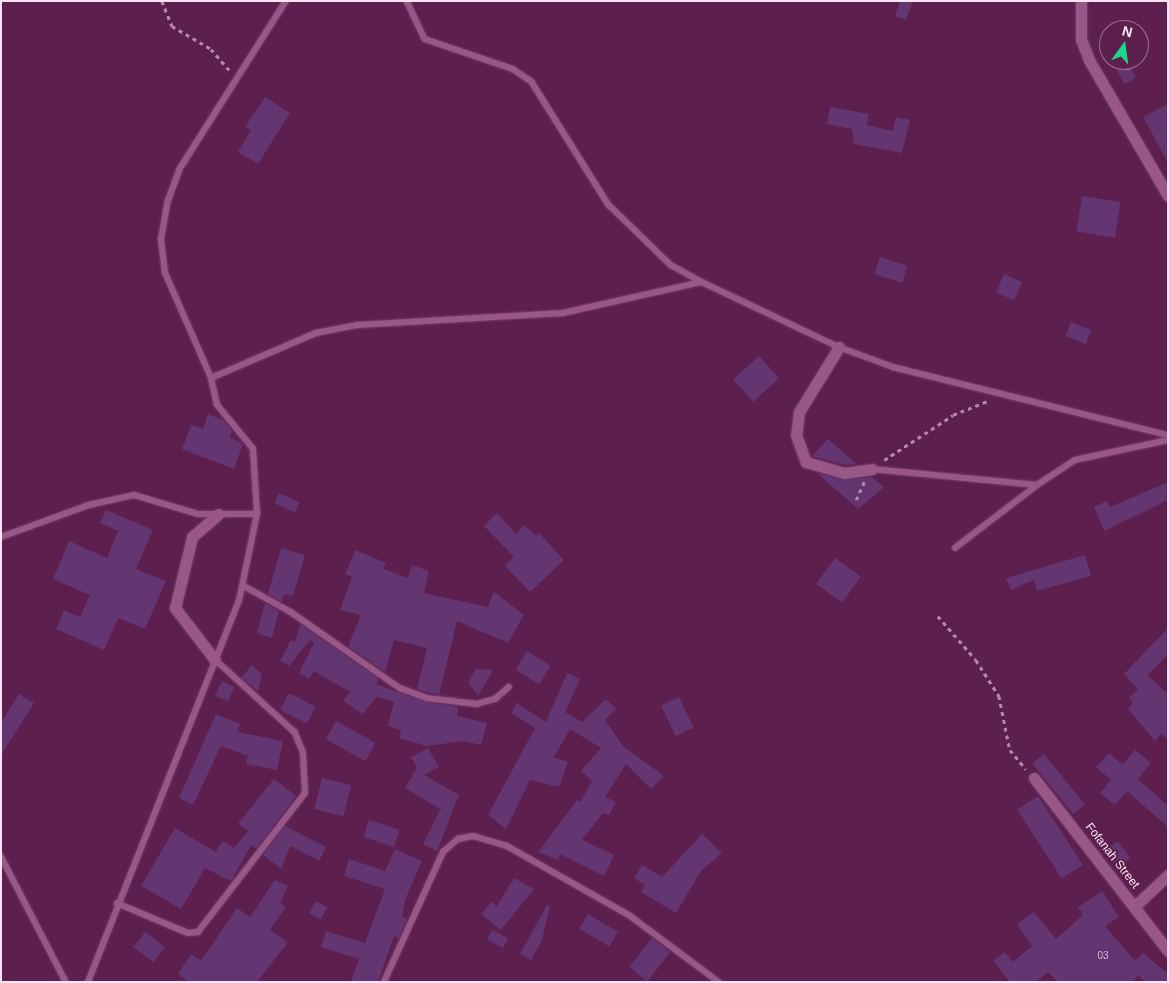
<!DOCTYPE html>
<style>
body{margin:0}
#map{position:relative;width:1169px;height:983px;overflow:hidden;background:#5c1f4e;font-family:Helvetica,sans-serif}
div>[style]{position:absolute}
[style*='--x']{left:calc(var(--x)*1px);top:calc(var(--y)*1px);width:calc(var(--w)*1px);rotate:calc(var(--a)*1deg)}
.building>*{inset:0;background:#633672;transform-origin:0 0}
.path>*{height:2.5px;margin-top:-1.25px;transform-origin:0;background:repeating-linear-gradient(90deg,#b38ba8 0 4px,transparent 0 8px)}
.roads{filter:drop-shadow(0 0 1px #744169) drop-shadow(0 0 1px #744169)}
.service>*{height:5.5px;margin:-2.75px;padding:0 2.75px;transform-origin:2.75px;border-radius:2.75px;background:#985787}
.minor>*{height:11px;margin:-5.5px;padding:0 5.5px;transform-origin:5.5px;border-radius:5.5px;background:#985787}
span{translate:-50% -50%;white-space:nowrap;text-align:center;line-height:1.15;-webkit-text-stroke:4px #5c1f4e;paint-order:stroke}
.number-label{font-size:10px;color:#d5b8d3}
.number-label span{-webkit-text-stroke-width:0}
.street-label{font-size:12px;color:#fbe4f3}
.frame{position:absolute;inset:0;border:2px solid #fbe4f3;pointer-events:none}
.north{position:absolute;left:1099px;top:20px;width:50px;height:50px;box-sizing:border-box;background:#5c1f4e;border:1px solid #9c6e90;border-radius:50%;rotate:14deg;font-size:14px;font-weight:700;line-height:20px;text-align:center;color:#fbe4f3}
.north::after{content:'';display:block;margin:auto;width:18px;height:22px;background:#1cd988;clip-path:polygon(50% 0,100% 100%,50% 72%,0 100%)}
</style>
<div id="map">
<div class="building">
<i style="clip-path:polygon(900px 1px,913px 1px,906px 20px,895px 16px)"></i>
<i style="left:1127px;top:61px;width:19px;height:13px;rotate:62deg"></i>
<i style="clip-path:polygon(265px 97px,290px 113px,258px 164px,238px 152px,251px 130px,245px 127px)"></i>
<i style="clip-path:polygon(1168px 104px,1168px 163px,1143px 117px)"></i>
<i style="clip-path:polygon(830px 107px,869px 114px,867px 125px,893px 131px,896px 117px,910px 120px,902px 153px,854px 144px,852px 129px,827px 124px)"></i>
<i style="left:1082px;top:196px;width:39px;height:36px;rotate:9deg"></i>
<i style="left:880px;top:257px;width:29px;height:18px;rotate:18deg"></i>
<i style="left:1004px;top:274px;width:20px;height:20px;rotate:24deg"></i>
<i style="left:1071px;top:322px;width:22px;height:15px;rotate:22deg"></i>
<i style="left:759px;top:356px;width:30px;height:35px;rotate:48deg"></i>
<i style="clip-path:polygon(208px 414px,223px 420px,232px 431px,230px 437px,243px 444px,234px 469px,182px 449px,191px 425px,203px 429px)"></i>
<i style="clip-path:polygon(828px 439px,857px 464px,845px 465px,812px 456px)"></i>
<i style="clip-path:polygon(817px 473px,845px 480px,872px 477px,884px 487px,858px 509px)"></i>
<i style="clip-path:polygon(1168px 482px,1168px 500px,1104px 531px,1094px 507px,1107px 501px,1110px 507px)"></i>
<i style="left:279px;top:493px;width:23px;height:11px;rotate:25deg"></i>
<i style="clip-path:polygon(106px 510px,153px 530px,136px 569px,166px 581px,145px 629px,118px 618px,104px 650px,56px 629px,64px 610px,80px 617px,90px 595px,53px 579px,69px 541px,107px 558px,118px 531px,100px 523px)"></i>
<i style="clip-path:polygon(497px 513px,516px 534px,524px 525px,536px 536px,539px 533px,564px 560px,530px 592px,505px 566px,514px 557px,484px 526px)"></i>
<i style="clip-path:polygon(281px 548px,305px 555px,293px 596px,284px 594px,282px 602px,268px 594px)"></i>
<i style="clip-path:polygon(356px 550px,386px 563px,383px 569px,408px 578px,412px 565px,429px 571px,424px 593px,488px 607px,494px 592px,524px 615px,508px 643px,457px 621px,439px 695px,417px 689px,427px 648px,394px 640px,385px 672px,348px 646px,361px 615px,340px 610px,352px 577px,345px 574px)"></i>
<i style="clip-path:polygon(1085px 555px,1091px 576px,1037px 591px,1034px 580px,1011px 590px,1006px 578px)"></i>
<i style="left:835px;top:558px;width:32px;height:32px;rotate:36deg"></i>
<i style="clip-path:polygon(265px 603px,279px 611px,272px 638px,257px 633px)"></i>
<i style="clip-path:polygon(300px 624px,379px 679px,376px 684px,426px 702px,458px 707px,457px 716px,487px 723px,481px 745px,464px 741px,427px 746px,399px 738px,401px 730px,388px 726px,394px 702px,376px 697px,363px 714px,343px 701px,350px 692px,314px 671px,309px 679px,299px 673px,314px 643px,310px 640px,289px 666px,280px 661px,291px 640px,295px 642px)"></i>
<i style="clip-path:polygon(1168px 628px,1168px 655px,1147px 675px,1168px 694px,1168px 740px,1161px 734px,1155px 741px,1128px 709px,1133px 703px,1129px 698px,1138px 689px,1124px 674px)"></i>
<i style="left:527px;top:651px;width:28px;height:22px;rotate:32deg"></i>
<i style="clip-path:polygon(252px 665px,262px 674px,258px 691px,241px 678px)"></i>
<i style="clip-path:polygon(476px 669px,493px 670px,478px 696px,468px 682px)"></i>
<i style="clip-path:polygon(567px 673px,580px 679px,565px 712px,582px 722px,606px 699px,616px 709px,605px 720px,623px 746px,664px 776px,651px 789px,626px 764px,605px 797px,616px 802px,609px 815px,603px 813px,582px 840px,614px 855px,604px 876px,560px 854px,558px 860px,538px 852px,577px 800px,580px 802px,592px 781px,581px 771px,601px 748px,570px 729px,554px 757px,568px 762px,559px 787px,530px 780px,506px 829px,488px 815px,535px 728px,511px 713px,517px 703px,546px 722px)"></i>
<i style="left:222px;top:681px;width:14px;height:16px;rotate:25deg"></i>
<i style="left:289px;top:693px;width:30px;height:19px;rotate:27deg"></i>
<i style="clip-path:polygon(19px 694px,34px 703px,1px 755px,1px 723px)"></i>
<i style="left:679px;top:697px;width:34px;height:20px;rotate:64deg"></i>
<i style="clip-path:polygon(216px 714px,240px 724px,237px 732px,283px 741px,277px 770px,246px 764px,248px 756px,221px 746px,193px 805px,179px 798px)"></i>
<i style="left:336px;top:721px;width:45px;height:21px;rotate:29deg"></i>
<i style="clip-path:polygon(428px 748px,439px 767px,424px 775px,459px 795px,437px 851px,423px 844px,440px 810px,447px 813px,405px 788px,417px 768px,411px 757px)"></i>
<i style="clip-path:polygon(1135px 750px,1151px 763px,1138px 779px,1168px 806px,1168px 827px,1127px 791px,1115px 805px,1100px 793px,1111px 780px,1096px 767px,1109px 753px,1123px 765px)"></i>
<i style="left:1044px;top:754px;width:65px;height:15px;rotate:51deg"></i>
<i style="left:322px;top:778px;width:30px;height:32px;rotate:14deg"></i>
<i style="clip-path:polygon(274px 779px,296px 796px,256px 849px,251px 845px,231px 881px,205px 868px,181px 909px,141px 886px,175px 828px,216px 852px,222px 841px,234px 848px,248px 831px,238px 824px)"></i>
<i style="left:1038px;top:796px;width:82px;height:25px;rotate:57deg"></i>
<i style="left:369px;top:820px;width:32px;height:18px;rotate:18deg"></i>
<i style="clip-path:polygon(285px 826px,326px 847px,319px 861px,290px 846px,281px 869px,263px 855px)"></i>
<i style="clip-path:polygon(702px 834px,722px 853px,701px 871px,676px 913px,641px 892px,645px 885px,634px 878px,642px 865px,662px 877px)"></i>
<i style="left:1118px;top:841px;width:21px;height:16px;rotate:55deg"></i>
<i style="clip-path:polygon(395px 849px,422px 861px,405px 900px,402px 917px,407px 919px,399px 938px,394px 936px,378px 982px,351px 982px,359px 959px,321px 947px,326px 931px,365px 943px,385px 889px,344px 876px,349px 859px,385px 871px)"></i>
<i style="clip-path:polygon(514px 878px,534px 889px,501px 930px,481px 914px,491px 902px,497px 906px)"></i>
<i style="clip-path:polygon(275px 880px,288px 886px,280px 903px,286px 907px,270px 930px,288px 942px,257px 982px,189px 982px,178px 974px,191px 954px,201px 961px,237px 908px,250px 917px)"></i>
<i style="clip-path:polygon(1102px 891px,1119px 917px,1105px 926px,1135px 961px,1143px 953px,1168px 974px,1168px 982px,1146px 982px,1138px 975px,1133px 982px,1058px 982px,1048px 972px,1036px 982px,1010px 982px,993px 961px,1005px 952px,1013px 962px,1032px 946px,1017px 924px,1034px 912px,1056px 939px,1083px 915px,1078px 907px)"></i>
<i style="left:316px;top:901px;width:13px;height:14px;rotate:29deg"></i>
<i style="clip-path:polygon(547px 905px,550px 906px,542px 940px,531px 960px,520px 954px)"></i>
<i style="left:588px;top:914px;width:35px;height:17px;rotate:31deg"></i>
<i style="left:492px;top:930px;width:18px;height:11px;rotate:27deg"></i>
<i style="left:145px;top:932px;width:25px;height:19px;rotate:37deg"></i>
<i style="left:652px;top:938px;width:23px;height:37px;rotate:38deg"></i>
</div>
<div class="path">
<i style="--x:162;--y:1;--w:27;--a:68"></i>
<i style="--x:172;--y:26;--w:45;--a:30.5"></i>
<i style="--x:211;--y:49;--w:29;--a:49"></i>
<i style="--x:884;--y:460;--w:82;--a:-33.1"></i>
<i style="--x:953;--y:415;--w:37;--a:-22"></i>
<i style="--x:856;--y:500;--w:20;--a:-66"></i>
<i style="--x:938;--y:616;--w:58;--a:49.2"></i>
<i style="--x:976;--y:660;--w:43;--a:57.4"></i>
<i style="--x:999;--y:696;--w:55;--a:78.5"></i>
<i style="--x:1010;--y:750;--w:25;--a:50"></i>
</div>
<div class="roads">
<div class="service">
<i style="--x:407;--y:1;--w:42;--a:64.7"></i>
<i style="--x:425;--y:39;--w:93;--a:18.8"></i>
<i style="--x:513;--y:69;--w:23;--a:34"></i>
<i style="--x:532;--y:82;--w:145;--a:58"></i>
<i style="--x:609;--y:205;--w:86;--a:44.1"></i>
<i style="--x:671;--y:265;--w:35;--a:29"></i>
<i style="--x:702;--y:282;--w:152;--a:25.4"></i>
<i style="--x:839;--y:347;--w:58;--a:20.3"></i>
<i style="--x:893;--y:367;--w:283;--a:13.9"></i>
<i style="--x:211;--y:378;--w:114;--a:-23.2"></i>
<i style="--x:316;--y:333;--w:42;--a:-11"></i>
<i style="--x:357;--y:325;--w:206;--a:-3.3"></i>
<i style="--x:563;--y:313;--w:142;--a:-12.6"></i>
<i style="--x:872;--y:469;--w:166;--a:5.5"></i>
<i style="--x:1037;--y:485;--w:45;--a:-33.3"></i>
<i style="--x:1075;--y:460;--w:95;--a:-12.1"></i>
<i style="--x:1;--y:537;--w:94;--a:-20"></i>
<i style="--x:89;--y:505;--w:46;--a:-12.5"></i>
<i style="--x:134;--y:495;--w:67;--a:16.5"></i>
<i style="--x:198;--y:514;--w:59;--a:0"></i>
<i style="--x:955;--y:548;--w:103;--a:-37.5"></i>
<i style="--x:244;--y:586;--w:54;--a:29"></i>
<i style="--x:291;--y:612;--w:133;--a:34.9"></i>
<i style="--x:400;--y:688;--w:29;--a:20"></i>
<i style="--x:427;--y:698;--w:50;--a:6.8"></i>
<i style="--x:477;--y:704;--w:19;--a:-16"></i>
<i style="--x:495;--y:699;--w:18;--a:-41"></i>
<i style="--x:1;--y:856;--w:142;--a:62.7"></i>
<i style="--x:117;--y:903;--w:77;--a:22.9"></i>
<i style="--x:188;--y:933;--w:10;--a:-6"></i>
<i style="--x:198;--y:932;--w:175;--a:-52.4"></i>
<i style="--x:305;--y:793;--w:40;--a:-92.9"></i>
<i style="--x:303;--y:753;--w:22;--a:-112"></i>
<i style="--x:295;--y:733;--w:108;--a:-137.6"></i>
<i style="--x:88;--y:982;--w:410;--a:-68.4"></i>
<i style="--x:239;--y:601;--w:89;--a:-78.3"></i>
<i style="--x:257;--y:514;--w:65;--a:-93.5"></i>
<i style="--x:253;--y:449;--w:57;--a:-129.3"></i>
<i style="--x:217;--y:405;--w:28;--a:-103"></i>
<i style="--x:211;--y:378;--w:115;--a:-113.7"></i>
<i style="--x:165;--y:273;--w:34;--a:-97"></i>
<i style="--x:161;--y:239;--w:39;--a:-80"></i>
<i style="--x:168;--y:201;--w:33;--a:-70"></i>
<i style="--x:179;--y:170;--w:200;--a:-57.7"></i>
<i style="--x:384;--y:982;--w:143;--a:-65.6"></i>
<i style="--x:443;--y:852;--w:20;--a:-41"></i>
<i style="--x:458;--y:839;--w:15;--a:-11"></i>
<i style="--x:473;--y:836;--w:35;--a:16"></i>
<i style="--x:507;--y:846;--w:140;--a:29.5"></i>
<i style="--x:629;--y:915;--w:112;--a:36.7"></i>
</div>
<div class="minor">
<i style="--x:1081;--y:1;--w:38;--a:90"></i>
<i style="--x:1081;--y:39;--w:22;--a:69"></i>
<i style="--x:1089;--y:60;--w:157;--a:59.8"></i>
<i style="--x:839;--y:347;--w:76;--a:121.6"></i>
<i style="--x:799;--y:412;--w:23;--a:97"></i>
<i style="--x:796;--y:435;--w:29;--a:70"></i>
<i style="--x:806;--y:462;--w:40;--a:16"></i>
<i style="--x:844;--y:473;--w:28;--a:-8"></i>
<i style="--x:215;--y:660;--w:66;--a:-127.6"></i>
<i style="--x:175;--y:608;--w:73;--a:-76.5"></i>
<i style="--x:192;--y:537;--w:35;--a:-41"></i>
<i style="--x:1034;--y:778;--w:219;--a:52.2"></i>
<i style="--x:1134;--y:907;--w:47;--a:-43.3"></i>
</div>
</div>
<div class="number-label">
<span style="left:1103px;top:956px">03</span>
</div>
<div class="street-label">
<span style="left:1112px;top:856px;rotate:52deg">Fofanah Street</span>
</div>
<div class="frame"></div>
<div class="north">N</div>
</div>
